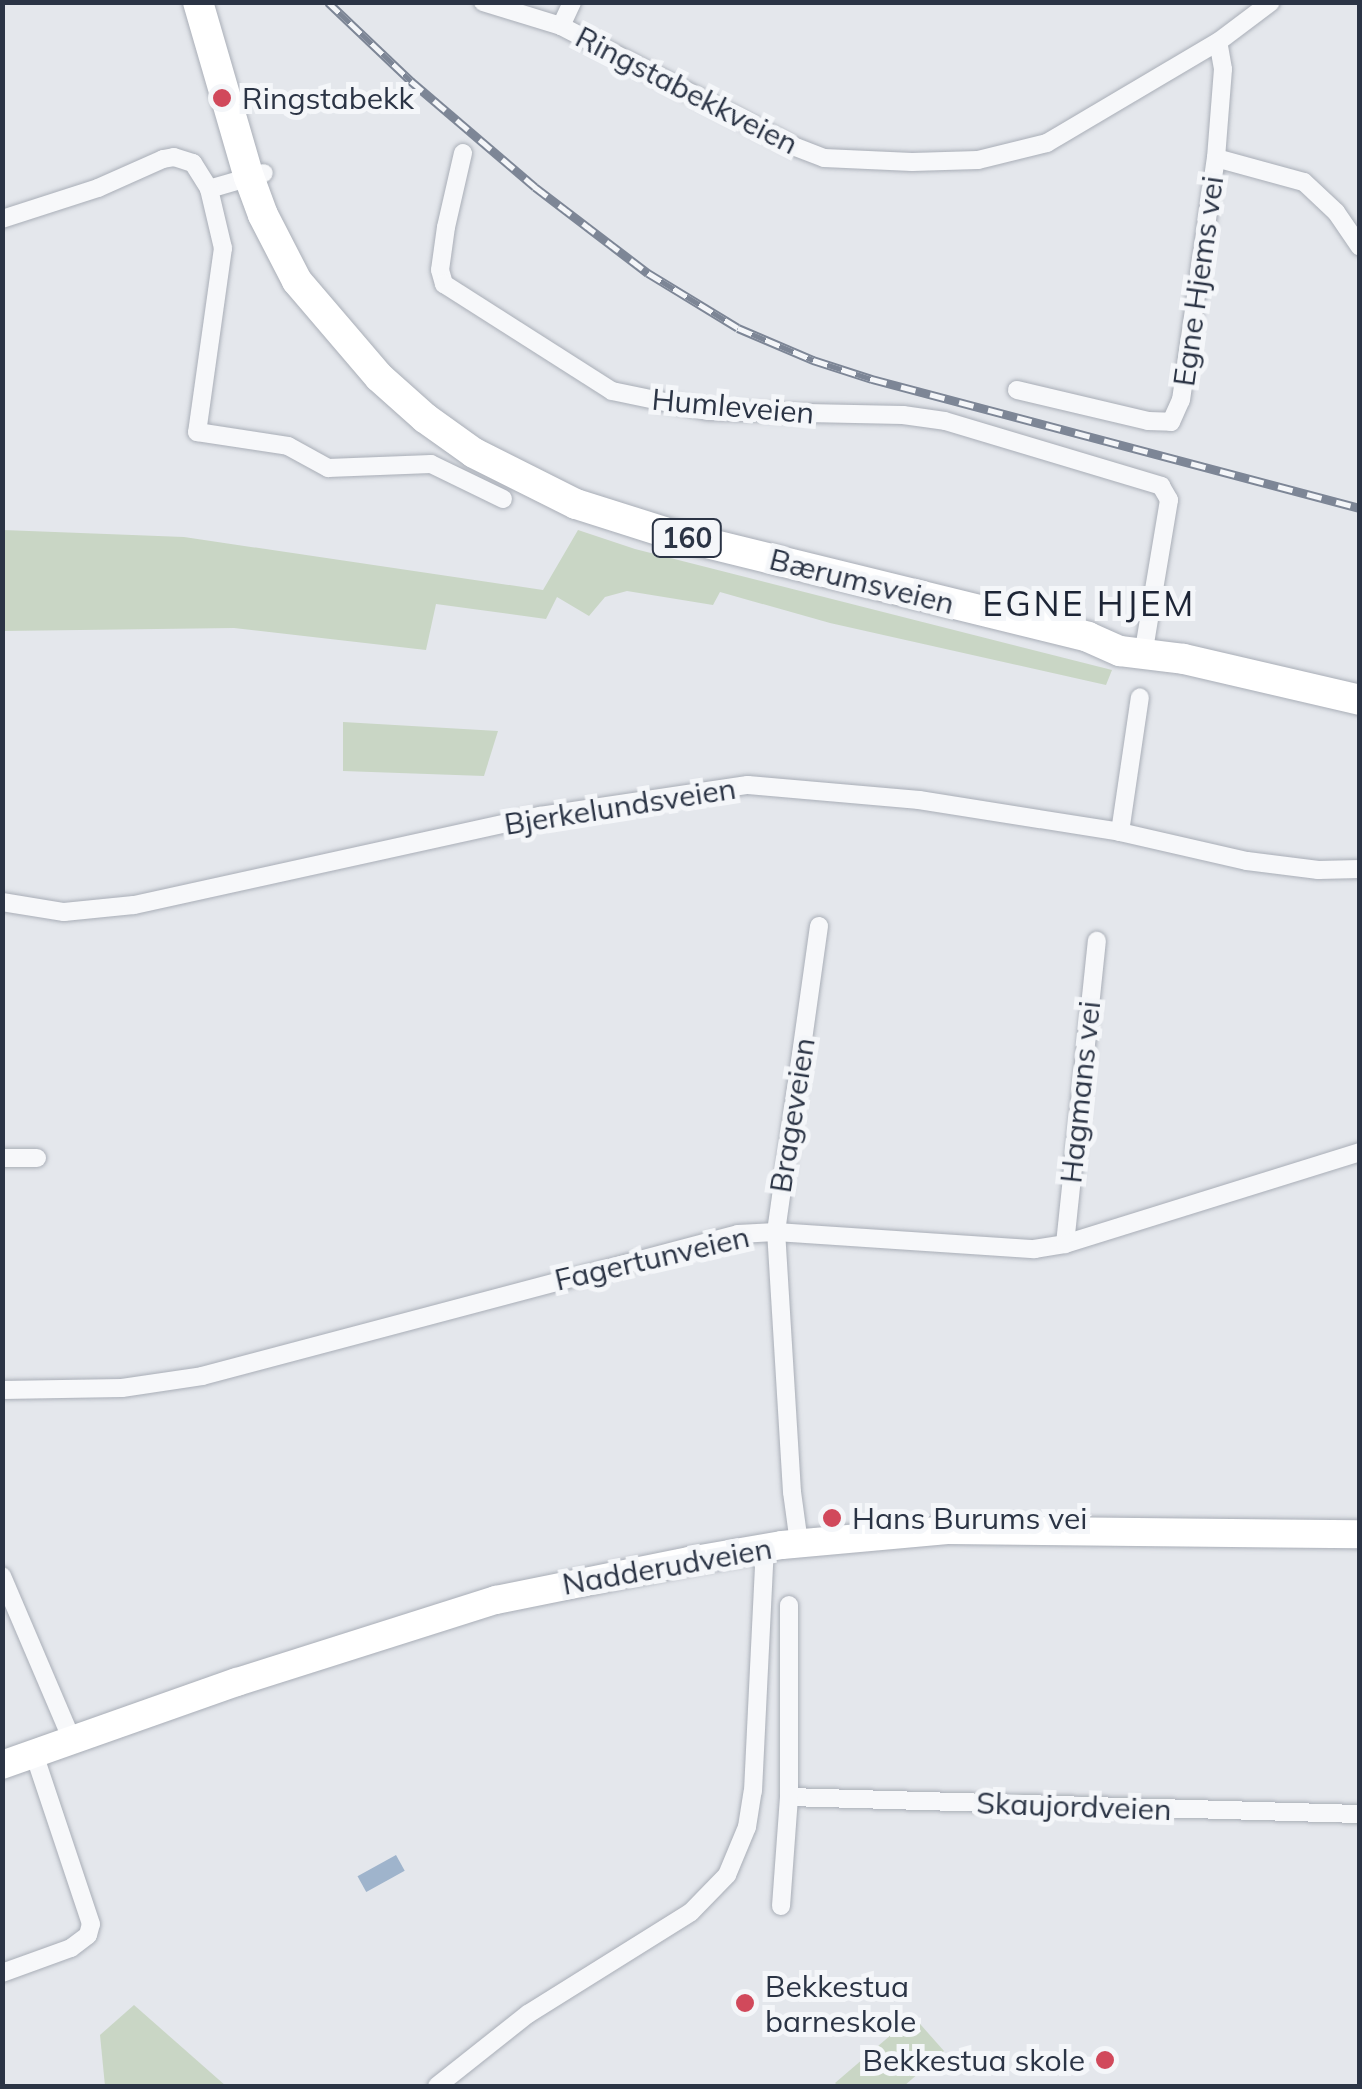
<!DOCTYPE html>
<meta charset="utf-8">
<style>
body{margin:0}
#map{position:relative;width:1362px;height:2089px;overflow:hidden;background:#e4e7ec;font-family:Mulish,sans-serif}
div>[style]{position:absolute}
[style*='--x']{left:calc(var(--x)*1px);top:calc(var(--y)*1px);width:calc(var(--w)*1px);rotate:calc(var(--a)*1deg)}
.green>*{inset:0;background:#c9d6c5}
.water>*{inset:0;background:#9fb4cc;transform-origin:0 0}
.roads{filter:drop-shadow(0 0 2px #a9aeb7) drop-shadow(0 0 2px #a9aeb7)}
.minor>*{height:18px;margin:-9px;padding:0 9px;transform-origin:9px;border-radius:9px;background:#f7f8fa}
.secondary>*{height:28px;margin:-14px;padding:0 14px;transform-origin:14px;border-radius:14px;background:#fff}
.primary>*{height:30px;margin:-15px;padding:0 15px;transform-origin:15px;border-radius:15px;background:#fff}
.rail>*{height:9px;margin-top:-4.5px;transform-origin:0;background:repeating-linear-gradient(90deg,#f4f6f9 0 15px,#7d8696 0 30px);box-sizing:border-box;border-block:2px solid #7d8696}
.dots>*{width:28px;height:28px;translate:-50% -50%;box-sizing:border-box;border:5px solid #f4f6f9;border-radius:50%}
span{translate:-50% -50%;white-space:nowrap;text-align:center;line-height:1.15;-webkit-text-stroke:10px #f4f6f9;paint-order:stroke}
.shield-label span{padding:2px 8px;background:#f4f6f9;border:2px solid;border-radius:8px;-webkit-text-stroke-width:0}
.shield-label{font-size:28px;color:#2b3445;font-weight:700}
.street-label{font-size:30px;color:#2b3445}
.poi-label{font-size:30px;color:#2b3445}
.left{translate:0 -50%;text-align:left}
.right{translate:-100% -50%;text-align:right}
.quarter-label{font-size:35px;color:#1d2536;letter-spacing:2.5px}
.frame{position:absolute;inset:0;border:5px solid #2b3445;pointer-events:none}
</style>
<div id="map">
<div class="green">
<i style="clip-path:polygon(3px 530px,184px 537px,543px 590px,578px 530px,635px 549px,1112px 670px,1106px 685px,830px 623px,720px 592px,713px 605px,627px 591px,605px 597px,589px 616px,557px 597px,546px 619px,436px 604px,426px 650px,234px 628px,3px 631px)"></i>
<i style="clip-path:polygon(343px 722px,498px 731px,484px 776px,343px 771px)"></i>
<i style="clip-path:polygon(134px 2005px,226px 2086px,105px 2086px,100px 2035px)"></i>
<i style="clip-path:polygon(913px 2016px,944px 2051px,904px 2086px,838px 2086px,835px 2083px)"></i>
</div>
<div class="water">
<i style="left:396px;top:1855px;width:18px;height:44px;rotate:61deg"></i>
</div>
<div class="roads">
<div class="minor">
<i style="--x:483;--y:2;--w:82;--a:17.1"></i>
<i style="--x:561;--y:26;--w:261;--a:27.3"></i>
<i style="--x:793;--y:146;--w:33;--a:21"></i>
<i style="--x:824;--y:158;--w:88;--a:2.6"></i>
<i style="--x:912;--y:162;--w:66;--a:-1.7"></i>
<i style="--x:978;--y:160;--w:71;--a:-13.8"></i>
<i style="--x:1047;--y:143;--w:199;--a:-30.6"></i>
<i style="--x:1218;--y:42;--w:66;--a:-37"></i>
<i style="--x:561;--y:26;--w:26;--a:-65"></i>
<i style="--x:463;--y:153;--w:76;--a:102.9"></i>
<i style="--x:446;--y:227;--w:43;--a:97.9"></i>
<i style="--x:440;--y:270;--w:15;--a:74"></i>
<i style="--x:444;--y:284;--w:199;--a:32.5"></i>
<i style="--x:612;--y:391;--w:99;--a:11.7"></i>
<i style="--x:709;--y:411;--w:194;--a:1.2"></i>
<i style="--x:903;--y:415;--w:42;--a:8.1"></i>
<i style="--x:945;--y:421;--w:226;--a:16.7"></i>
<i style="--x:1161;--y:486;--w:16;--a:60"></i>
<i style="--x:1169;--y:500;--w:158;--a:99.5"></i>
<i style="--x:1216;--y:158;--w:91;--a:15.3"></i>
<i style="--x:1304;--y:182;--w:44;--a:43.2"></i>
<i style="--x:1336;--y:212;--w:42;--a:55.6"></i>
<i style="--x:209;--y:189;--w:57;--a:-16.2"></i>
<i style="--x:2;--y:219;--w:101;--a:-17.9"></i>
<i style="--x:98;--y:188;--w:71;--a:-24"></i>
<i style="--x:163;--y:159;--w:11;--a:-10"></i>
<i style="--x:174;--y:157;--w:20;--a:18"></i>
<i style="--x:193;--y:163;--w:31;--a:58"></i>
<i style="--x:209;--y:189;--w:61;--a:76.7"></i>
<i style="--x:223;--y:248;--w:186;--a:98"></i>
<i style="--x:197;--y:432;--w:92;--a:8.7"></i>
<i style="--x:288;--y:446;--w:46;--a:28.8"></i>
<i style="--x:328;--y:468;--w:103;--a:-2.2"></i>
<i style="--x:431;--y:464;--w:80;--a:25.9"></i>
<i style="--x:1017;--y:390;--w:135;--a:13.3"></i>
<i style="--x:1148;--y:421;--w:23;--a:2"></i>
<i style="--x:1171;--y:422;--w:24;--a:-66"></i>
<i style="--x:1181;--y:400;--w:245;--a:-81.8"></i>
<i style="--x:1216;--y:158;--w:89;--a:-85.5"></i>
<i style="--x:1223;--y:69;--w:27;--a:-100"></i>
<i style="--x:1120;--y:832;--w:136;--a:-81.6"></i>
<i style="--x:2;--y:902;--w:63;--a:9.2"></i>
<i style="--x:64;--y:912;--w:70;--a:-5.7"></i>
<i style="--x:134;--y:905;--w:416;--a:-12.4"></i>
<i style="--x:540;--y:816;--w:210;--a:-8.5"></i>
<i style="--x:748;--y:785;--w:172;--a:5"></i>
<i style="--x:919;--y:800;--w:204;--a:9"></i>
<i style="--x:1120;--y:832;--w:130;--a:12.9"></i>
<i style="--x:1247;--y:861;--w:72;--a:7.2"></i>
<i style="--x:1318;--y:870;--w:42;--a:-1.4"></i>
<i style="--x:2;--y:1158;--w:35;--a:0"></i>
<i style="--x:1065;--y:1244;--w:305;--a:-84"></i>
<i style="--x:2;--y:1390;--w:120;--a:-1"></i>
<i style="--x:122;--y:1388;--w:81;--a:-8.5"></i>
<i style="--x:202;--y:1376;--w:554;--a:-14.84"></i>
<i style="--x:738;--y:1234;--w:38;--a:-3"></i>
<i style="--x:776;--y:1232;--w:259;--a:3.8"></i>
<i style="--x:1034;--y:1249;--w:31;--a:-9"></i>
<i style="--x:1065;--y:1244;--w:309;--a:-17.3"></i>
<i style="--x:799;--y:1543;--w:51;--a:-97.8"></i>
<i style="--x:792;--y:1492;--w:260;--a:-93.5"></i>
<i style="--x:776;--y:1232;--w:309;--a:-82"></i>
<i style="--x:2;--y:1576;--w:178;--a:66.9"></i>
<i style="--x:789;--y:1797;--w:571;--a:1.71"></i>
<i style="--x:781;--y:1906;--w:109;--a:-85.8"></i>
<i style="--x:789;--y:1797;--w:192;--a:-90"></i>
<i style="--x:2;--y:1973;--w:73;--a:-19.9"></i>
<i style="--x:71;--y:1948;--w:21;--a:-37"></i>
<i style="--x:88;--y:1935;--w:11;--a:-75"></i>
<i style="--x:91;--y:1924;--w:179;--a:-108.5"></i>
<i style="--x:437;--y:2086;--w:116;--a:-38.4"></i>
<i style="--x:528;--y:2014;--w:192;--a:-32"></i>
<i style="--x:691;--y:1912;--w:52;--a:-45.8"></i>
<i style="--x:727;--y:1875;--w:52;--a:-67.4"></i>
<i style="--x:747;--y:1827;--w:36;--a:-81"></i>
<i style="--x:753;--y:1791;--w:242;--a:-87.2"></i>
</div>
<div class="secondary">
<i style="--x:2;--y:1765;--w:249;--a:-19.5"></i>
<i style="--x:237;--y:1682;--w:272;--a:-17.6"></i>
<i style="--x:496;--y:1600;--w:197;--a:-11.4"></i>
<i style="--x:689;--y:1561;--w:94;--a:-9.8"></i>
<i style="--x:782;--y:1545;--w:166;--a:-5.2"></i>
<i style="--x:947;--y:1530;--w:413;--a:0.6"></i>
</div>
<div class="primary">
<i style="--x:198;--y:2;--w:182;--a:73.8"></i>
<i style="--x:249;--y:177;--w:40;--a:69.8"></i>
<i style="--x:263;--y:215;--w:74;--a:62.7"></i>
<i style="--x:297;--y:281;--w:126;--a:49.5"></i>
<i style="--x:379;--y:377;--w:62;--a:41.7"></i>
<i style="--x:425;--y:418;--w:60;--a:35.5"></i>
<i style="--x:474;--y:453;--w:114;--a:26.6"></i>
<i style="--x:576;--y:504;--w:103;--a:17.6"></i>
<i style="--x:674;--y:535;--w:426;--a:13.8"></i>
<i style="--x:1088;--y:637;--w:35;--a:24"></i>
<i style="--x:1120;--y:651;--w:64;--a:7.1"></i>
<i style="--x:1184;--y:659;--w:181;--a:13.1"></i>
</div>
</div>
<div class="rail">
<i style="--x:328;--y:2;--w:115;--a:43.6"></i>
<i style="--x:411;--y:81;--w:163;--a:40.5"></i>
<i style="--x:535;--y:187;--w:142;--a:37.3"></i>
<i style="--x:648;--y:273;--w:105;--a:31.4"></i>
<i style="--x:738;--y:328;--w:82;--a:23.1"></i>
<i style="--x:813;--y:360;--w:62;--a:17.9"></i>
<i style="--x:872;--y:379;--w:505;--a:14.81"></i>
</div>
<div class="dots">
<i style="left:222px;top:98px;background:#d1495b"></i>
<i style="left:832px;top:1518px;background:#d1495b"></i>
<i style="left:745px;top:2003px;background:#d1495b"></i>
<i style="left:1105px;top:2060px;background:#d1495b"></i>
</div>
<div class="shield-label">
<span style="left:687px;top:538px">160</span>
</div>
<div class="street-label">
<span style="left:687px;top:90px;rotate:27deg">Ringstabekkveien</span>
<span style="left:1198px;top:281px;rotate:-82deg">Egne Hjems vei</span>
<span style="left:733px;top:406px;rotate:5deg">Humleveien</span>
<span style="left:862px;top:581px;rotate:14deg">Bærumsveien</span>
<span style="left:620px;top:806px;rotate:-9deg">Bjerkelundsveien</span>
<span style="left:1080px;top:1092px;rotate:-84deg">Hagmans vei</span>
<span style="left:792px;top:1115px;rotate:-81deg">Brageveien</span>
<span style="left:652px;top:1258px;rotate:-13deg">Fagertunveien</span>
<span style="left:667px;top:1566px;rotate:-10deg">Nadderudveien</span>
<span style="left:1074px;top:1806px;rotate:2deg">Skaujordveien</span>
</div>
<div class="poi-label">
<span class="left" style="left:242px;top:98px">Ringstabekk</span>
<span class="left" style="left:852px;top:1518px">Hans Burums vei</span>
<span class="left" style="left:765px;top:2003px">Bekkestua<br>barneskole</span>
<span class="right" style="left:1085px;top:2060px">Bekkestua skole</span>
</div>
<div class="quarter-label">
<span style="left:1089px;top:603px">EGNE HJEM</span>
</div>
<div class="frame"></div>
</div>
